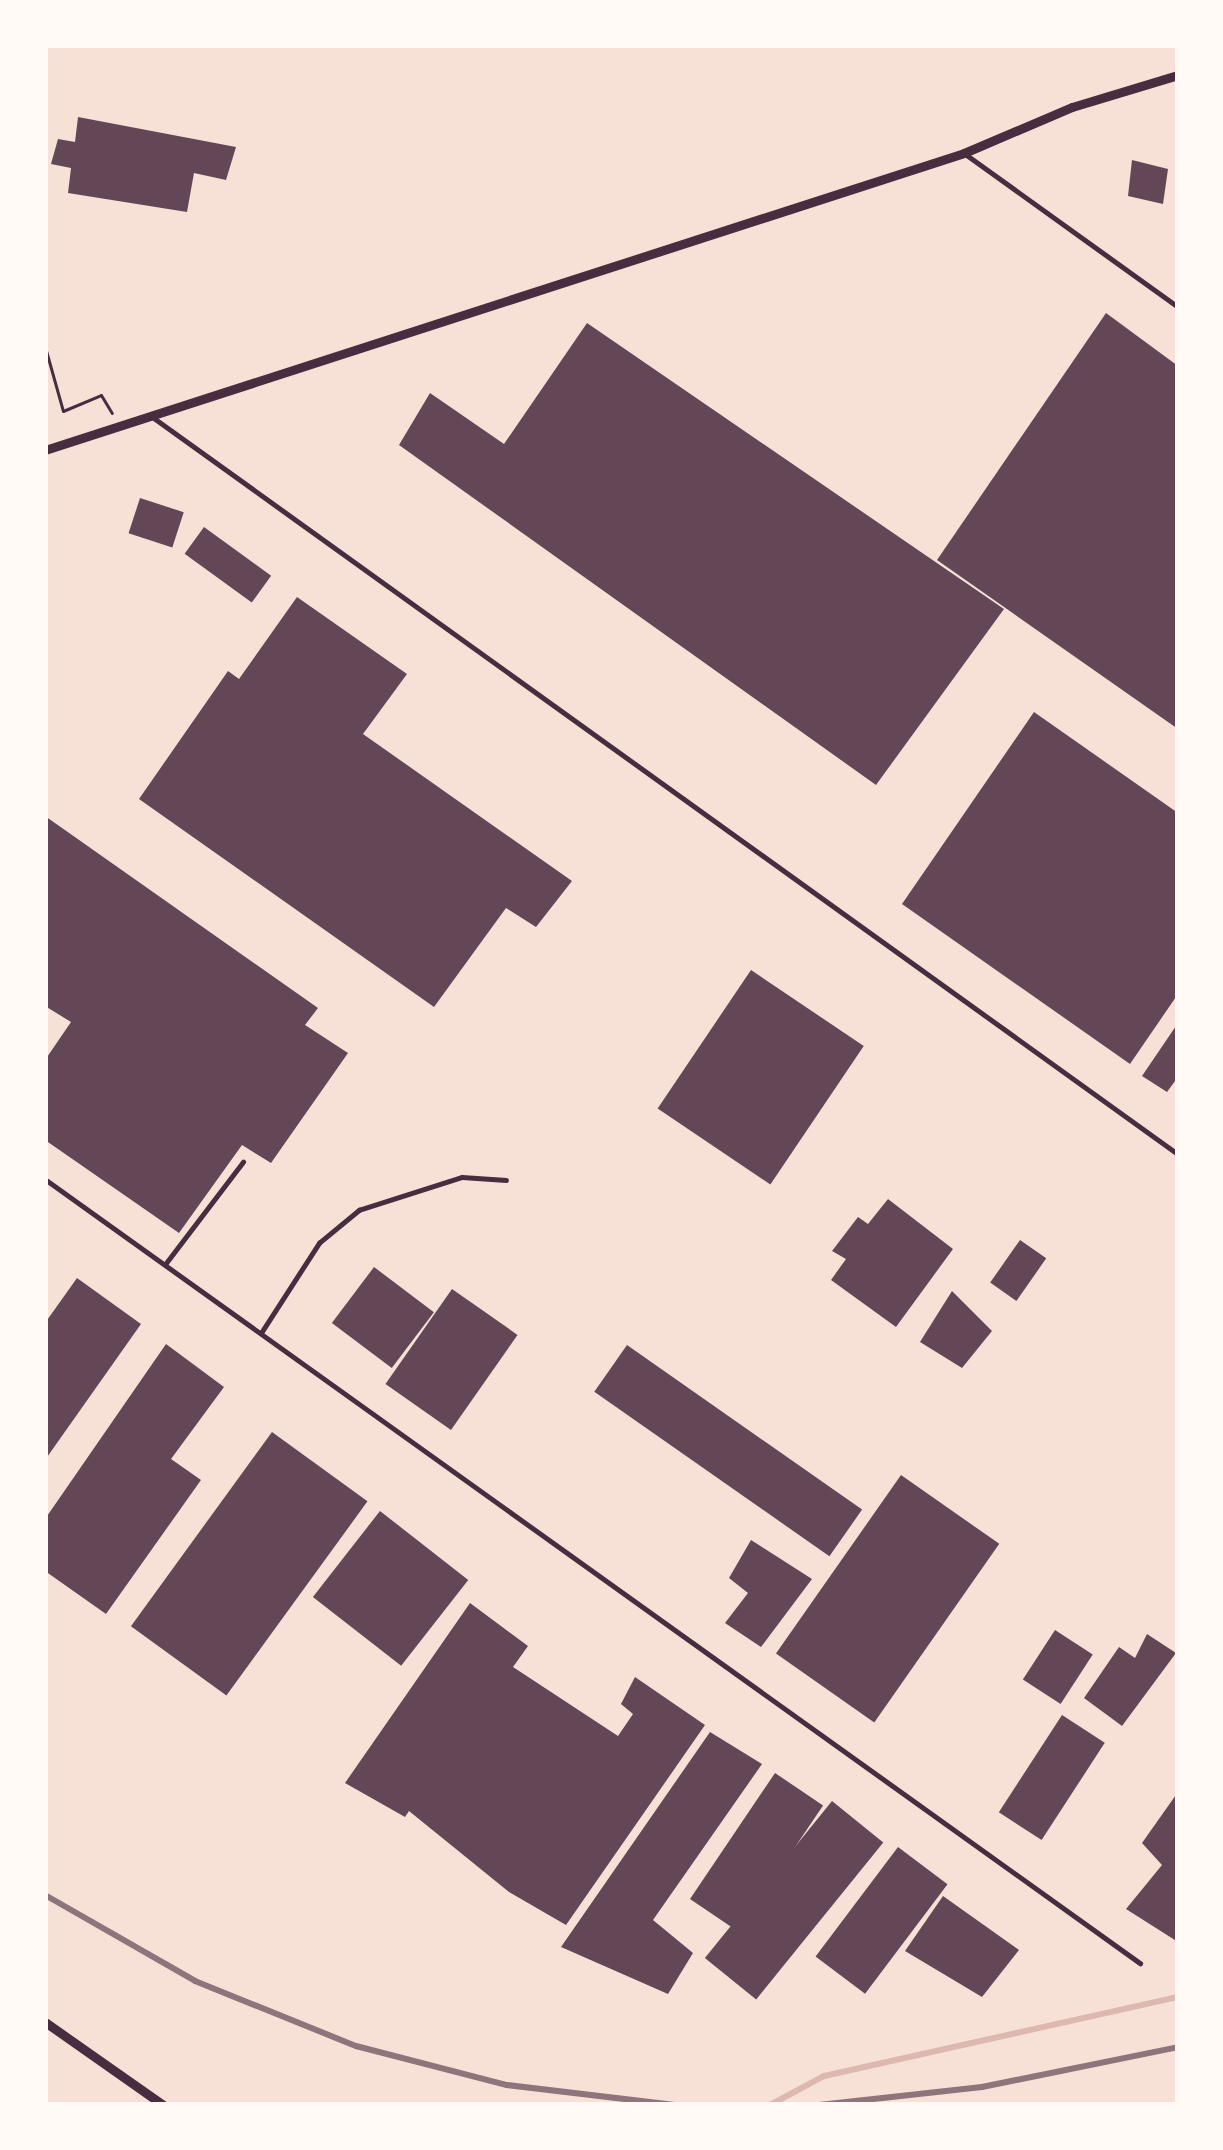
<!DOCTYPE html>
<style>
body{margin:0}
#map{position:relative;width:1223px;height:2150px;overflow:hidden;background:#f7e1d7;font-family:Inter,sans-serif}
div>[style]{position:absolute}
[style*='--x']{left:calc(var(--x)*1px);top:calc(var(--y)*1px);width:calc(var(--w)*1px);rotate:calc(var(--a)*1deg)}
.stream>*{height:6px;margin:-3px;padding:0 3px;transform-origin:3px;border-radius:3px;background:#dcb8b0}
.building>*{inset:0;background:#644757;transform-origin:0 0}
.path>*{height:3px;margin:-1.5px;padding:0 1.5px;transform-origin:1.5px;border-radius:1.5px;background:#4a2c40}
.service>*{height:4.5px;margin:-2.25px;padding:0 2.25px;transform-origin:2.25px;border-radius:2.25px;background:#4a2c40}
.minor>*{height:9px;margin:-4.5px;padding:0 4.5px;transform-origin:4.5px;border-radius:4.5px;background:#4a2c40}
.rail>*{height:6px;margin:-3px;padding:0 3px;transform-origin:3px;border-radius:3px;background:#8f747c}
span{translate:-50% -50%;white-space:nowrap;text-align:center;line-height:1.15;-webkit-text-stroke:9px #fffaf5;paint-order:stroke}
.frame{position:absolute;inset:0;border:48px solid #fffaf5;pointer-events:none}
</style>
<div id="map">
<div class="stream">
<i style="--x:770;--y:2105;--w:61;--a:-28.2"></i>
<i style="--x:824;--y:2076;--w:363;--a:-12.6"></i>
</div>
<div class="building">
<i style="clip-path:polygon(78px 117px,236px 147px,226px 180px,194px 173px,187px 212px,68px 193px,71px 168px,51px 164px,58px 139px,75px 142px)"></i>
<i style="clip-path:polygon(1132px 160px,1168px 169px,1163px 204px,1128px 196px)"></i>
<i style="clip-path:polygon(1106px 313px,1178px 366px,1178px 729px,937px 560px)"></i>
<i style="clip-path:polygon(587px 323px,1004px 609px,876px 785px,399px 445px,430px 393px,504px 444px)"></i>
<i style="left:140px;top:498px;width:46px;height:37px;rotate:18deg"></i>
<i style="left:204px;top:527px;width:83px;height:33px;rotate:36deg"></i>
<i style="clip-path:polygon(297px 597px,407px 674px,363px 734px,572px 881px,536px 927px,506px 908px,434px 1007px,139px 799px,228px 671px,239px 679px)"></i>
<i style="clip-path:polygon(1034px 712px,1178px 813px,1178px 994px,1130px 1064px,902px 904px)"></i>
<i style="clip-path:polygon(45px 816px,318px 1008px,305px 1025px,348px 1053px,271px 1163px,242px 1145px,179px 1233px,45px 1140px,45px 1060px,71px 1022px,45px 1006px)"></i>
<i style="left:751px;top:970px;width:136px;height:167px;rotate:34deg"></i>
<i style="clip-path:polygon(1178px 1023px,1178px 1077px,1167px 1092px,1142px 1076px)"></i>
<i style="clip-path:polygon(888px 1199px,953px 1249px,896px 1327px,831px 1280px,846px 1259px,832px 1251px,858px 1217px,868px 1224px)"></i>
<i style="left:1020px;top:1240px;width:32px;height:52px;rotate:35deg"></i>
<i style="left:374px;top:1267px;width:75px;height:70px;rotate:37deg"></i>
<i style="clip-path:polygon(77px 1278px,141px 1324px,45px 1460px,45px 1323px)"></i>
<i style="left:452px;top:1289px;width:80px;height:116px;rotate:35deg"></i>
<i style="clip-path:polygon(952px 1291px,992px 1331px,962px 1368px,920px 1342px)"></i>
<i style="clip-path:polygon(166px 1344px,224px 1387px,171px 1459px,201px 1480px,106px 1614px,45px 1571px,45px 1519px)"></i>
<i style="left:627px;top:1345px;width:287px;height:57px;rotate:35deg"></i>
<i style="left:272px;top:1432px;width:118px;height:240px;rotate:36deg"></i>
<i style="left:901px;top:1475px;width:120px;height:218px;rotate:35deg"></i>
<i style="left:380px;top:1511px;width:112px;height:109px;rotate:38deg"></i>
<i style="clip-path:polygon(751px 1540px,812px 1579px,761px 1647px,725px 1623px,748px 1593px,729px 1578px)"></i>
<i style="clip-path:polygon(470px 1603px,528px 1646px,513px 1667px,618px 1736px,633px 1714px,621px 1704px,635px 1677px,705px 1725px,566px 1925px,509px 1892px,409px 1811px,405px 1817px,345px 1783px)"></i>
<i style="left:1055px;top:1630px;width:45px;height:59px;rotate:33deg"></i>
<i style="clip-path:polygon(1147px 1634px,1176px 1653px,1122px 1726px,1084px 1698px,1119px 1647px,1135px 1658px)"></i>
<i style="left:1062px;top:1715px;width:51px;height:116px;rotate:33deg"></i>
<i style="clip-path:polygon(710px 1732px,762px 1764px,653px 1920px,693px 1953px,668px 1994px,561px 1947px)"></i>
<i style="left:775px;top:1773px;width:58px;height:152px;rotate:34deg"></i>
<i style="clip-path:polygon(1178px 1792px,1178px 1942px,1126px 1909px,1162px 1865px,1142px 1843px)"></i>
<i style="left:832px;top:1801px;width:66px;height:202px;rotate:39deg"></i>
<i style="left:898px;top:1847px;width:62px;height:137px;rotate:37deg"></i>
<i style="clip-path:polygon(943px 1896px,1019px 1950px,982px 1997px,905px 1951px)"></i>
</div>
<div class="path">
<i style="--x:45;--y:347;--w:66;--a:74.3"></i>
<i style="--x:63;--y:411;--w:41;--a:-22.8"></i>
<i style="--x:101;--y:395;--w:21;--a:59"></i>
</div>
<div class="service">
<i style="--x:964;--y:153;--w:264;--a:35.7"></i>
<i style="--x:154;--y:418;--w:1261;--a:35.71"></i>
<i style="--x:45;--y:1179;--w:1347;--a:35.6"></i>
<i style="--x:166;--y:1263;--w:127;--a:-52.7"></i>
<i style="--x:261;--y:1333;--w:107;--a:-57.2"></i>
<i style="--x:319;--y:1243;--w:52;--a:-39.5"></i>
<i style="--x:359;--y:1210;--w:108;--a:-17.8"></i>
<i style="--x:462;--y:1177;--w:44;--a:3.9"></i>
</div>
<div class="minor">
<i style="--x:45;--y:450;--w:966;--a:-17.91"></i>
<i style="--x:964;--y:153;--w:117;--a:-23.1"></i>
<i style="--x:1072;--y:107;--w:111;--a:-16.8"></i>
<i style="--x:45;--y:2022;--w:144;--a:35.1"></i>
</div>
<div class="rail">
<i style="--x:45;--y:1895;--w:173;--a:29.8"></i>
<i style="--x:195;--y:1981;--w:174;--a:22"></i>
<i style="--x:356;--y:2046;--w:156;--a:14.5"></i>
<i style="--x:507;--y:2085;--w:169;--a:6.8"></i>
<i style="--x:819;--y:2105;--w:164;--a:-6.3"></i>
<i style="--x:982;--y:2087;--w:200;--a:-11.5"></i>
</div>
<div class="frame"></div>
</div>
